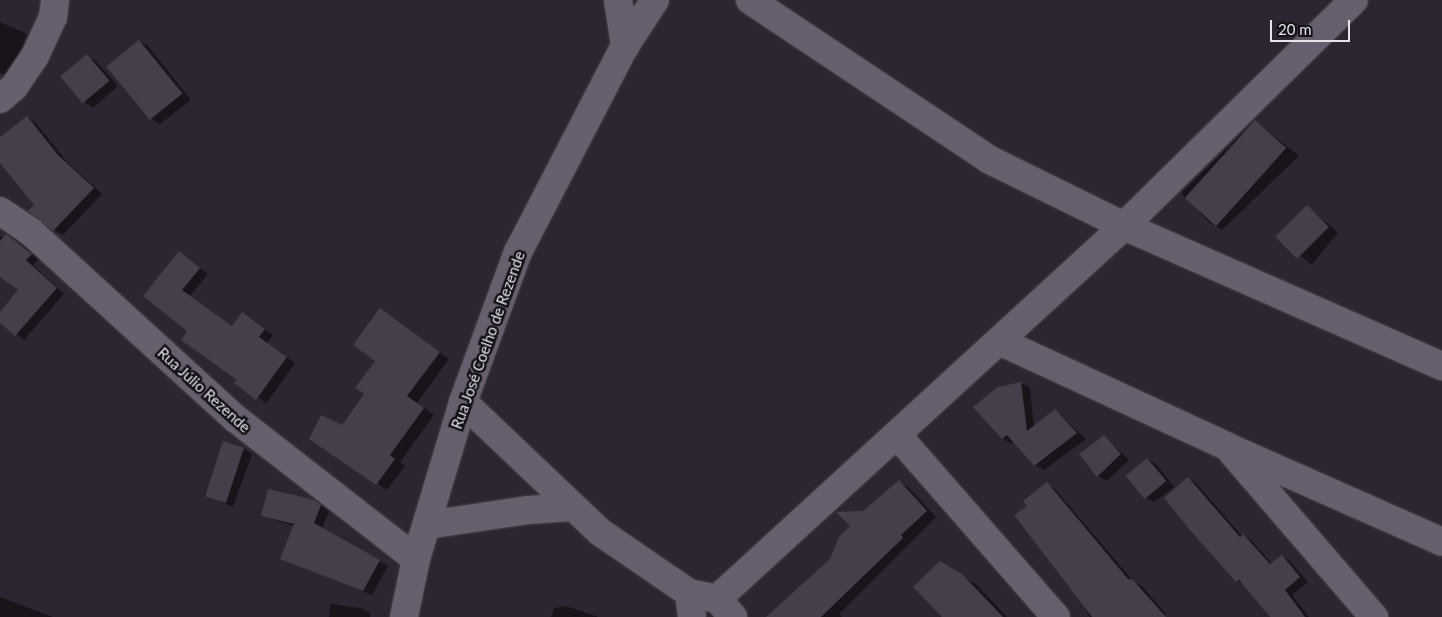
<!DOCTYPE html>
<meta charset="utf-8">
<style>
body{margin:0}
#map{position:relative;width:1442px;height:617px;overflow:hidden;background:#2d2632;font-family:Lato,sans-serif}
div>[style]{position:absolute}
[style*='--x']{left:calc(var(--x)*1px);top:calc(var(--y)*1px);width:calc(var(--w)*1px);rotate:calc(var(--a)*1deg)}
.shadow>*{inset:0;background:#0007;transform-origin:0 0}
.building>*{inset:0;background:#453e4b;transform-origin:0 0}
.roads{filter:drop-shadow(0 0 1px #47424c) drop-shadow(0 0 1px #47424c)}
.minor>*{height:28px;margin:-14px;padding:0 14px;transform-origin:14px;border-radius:14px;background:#675f6d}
span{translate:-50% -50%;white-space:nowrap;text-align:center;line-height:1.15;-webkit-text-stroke:5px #131016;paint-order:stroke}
.street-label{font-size:15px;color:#e7e2eb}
.scale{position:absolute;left:1270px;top:20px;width:80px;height:22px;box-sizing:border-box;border:2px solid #e7e2eb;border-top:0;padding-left:6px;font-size:15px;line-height:18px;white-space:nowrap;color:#e7e2eb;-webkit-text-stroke:4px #131016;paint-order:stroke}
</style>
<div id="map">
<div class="shadow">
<i style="clip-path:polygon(0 22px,27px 34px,12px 77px,0 73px)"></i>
<i style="clip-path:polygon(139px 41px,148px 46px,191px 100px,160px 124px,151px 118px,108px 66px)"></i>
<i style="clip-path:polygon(87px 56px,96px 61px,118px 86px,93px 108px,84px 102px)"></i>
<i style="clip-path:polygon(27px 117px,36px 123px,67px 162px,102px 194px,63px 235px,54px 230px,0 161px,0 139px)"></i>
<i style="clip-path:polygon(1255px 121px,1299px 156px,1222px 230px,1209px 222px,1181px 193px)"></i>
<i style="left:1307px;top:207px;width:40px;height:42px;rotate:39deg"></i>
<i style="clip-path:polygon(0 236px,3px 239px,7px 236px,30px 251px,39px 259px,33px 265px,64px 294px,24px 340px,0 321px,0 314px,20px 290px,0 276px)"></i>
<i style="clip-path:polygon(179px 253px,208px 274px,190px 296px,233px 327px,252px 319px,273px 335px,267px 343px,295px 363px,266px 404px,189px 331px,144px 295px)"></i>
<i style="clip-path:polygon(391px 316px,449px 359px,417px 403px,434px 415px,400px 462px,405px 466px,387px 490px,311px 439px,342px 426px,366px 394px)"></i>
<i style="clip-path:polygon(1021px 383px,1030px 388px,1034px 426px,1055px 410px,1086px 439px,1044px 470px,1035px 465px,1014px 442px,1011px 444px,1002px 438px)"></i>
<i style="clip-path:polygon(1104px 436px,1129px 460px,1107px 481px,1098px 476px)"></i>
<i style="clip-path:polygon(244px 449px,252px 454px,233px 507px,204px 494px)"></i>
<i style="clip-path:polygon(1147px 459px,1156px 464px,1174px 487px,1154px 502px,1145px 497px)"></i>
<i style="clip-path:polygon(1188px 478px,1196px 483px,1242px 536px,1251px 540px,1272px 564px,1282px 556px,1290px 561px,1308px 582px,1292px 595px,1309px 617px,1270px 617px,1245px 585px,1237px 581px)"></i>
<i style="clip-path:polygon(899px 482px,908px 487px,936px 517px,839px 614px,842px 617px,774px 617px,831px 560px,864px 512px)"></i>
<i style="clip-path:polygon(1047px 484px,1055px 489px,1133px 581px,1142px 586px,1166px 614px,1164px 617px,1090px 617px,1028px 506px)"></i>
<i style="clip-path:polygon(314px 501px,329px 511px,322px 529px,388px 566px,372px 595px,282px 558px,294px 526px,262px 516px)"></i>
<i style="clip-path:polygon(940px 563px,976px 584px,1007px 617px,944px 617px)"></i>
<i style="clip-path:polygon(0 597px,53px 617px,0 617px)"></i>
<i style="clip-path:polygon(330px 604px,361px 608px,370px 613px,370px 617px,329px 617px)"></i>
<i style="clip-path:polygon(566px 606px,599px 617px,551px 617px,554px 608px)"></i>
</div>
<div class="building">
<i style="left:139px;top:40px;width:69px;height:42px;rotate:51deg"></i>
<i style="left:87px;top:54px;width:35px;height:35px;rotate:50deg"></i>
<i style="clip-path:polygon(27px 116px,58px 155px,94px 188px,53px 231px,28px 211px,34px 205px,0 163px,0 137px)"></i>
<i style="left:1255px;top:120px;width:42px;height:105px;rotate:42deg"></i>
<i style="left:1307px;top:205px;width:31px;height:45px;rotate:45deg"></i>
<i style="clip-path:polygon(6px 234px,32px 254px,26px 260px,57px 288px,15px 336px,0 323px,0 312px,18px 290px,0 277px,0 241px)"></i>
<i style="clip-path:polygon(179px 251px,200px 268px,182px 290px,232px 326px,242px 312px,265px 329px,259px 337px,287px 357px,256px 400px,234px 383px,237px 380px,181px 340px,187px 331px,143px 296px)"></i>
<i style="clip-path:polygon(380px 308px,440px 352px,407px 396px,424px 408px,390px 455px,395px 459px,376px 485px,309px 439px,321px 415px,342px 425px,364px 394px,355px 388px,375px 361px,353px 345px)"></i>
<i style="clip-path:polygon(1021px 382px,1027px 431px,1055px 409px,1077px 433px,1034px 466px,1007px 435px,1002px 439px,973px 407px,998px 387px)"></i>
<i style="clip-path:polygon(1104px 435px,1121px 454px,1097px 477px,1079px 454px)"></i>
<i style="left:223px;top:441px;width:22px;height:58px;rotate:18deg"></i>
<i style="left:1147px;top:458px;width:30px;height:28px;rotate:50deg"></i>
<i style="clip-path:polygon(1188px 477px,1240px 537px,1243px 534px,1270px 564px,1282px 555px,1300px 577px,1285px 590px,1305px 617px,1270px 617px,1239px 580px,1236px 582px,1190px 530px,1164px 498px)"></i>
<i style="clip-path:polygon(899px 480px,927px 511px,901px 535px,903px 538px,821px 617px,766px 617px,830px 559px,839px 537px,850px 526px,836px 512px,863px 511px)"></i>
<i style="clip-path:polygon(1047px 482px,1128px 579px,1133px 580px,1166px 617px,1092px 617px,1014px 515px,1027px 506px,1023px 501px)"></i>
<i style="clip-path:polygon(268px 489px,315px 500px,321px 505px,314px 523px,380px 560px,363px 591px,280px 559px,294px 524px,261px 516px)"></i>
<i style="clip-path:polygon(940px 561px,963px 575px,1003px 617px,942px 617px,913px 587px)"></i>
</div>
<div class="roads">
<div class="minor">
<i style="--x:618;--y:0;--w:47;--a:81.3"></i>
<i style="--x:750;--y:0;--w:286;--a:33.7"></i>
<i style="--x:988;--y:159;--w:152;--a:26.2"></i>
<i style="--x:1124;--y:226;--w:347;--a:23.8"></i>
<i style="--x:0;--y:99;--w:18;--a:-41"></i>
<i style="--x:14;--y:87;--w:37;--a:-56"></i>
<i style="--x:35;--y:56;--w:43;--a:-65.2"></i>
<i style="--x:53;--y:17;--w:17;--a:-83"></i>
<i style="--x:0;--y:211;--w:37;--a:34"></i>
<i style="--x:31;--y:232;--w:277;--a:42.4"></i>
<i style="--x:236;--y:419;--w:228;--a:37.9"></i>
<i style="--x:999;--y:341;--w:252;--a:24.8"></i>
<i style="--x:1228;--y:447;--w:234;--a:23.9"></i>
<i style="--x:463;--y:402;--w:189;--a:43.5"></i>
<i style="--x:600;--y:532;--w:108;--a:34.4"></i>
<i style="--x:689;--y:593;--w:29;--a:12"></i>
<i style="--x:717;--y:599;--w:24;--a:48"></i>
<i style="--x:898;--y:436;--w:240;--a:48.9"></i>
<i style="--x:1232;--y:452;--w:218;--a:49.3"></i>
<i style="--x:427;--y:525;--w:103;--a:-8.4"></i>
<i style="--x:529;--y:510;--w:42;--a:-4.1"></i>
<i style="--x:689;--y:593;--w:24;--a:83"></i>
<i style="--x:717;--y:599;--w:552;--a:-42.5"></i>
<i style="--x:1124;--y:226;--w:322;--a:-44.5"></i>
<i style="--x:404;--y:617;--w:59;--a:-78.3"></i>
<i style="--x:416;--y:559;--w:164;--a:-73.3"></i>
<i style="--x:463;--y:402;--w:160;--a:-69.9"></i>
<i style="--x:518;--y:252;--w:232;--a:-62.6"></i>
<i style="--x:625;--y:46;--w:55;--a:-56.9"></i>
</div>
</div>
<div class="street-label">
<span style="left:488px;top:340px;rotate:-70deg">Rua José Coelho de Rezende</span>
<span style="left:204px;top:390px;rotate:42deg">Rua Júlio Rezende</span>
</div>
<div class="scale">20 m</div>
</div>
